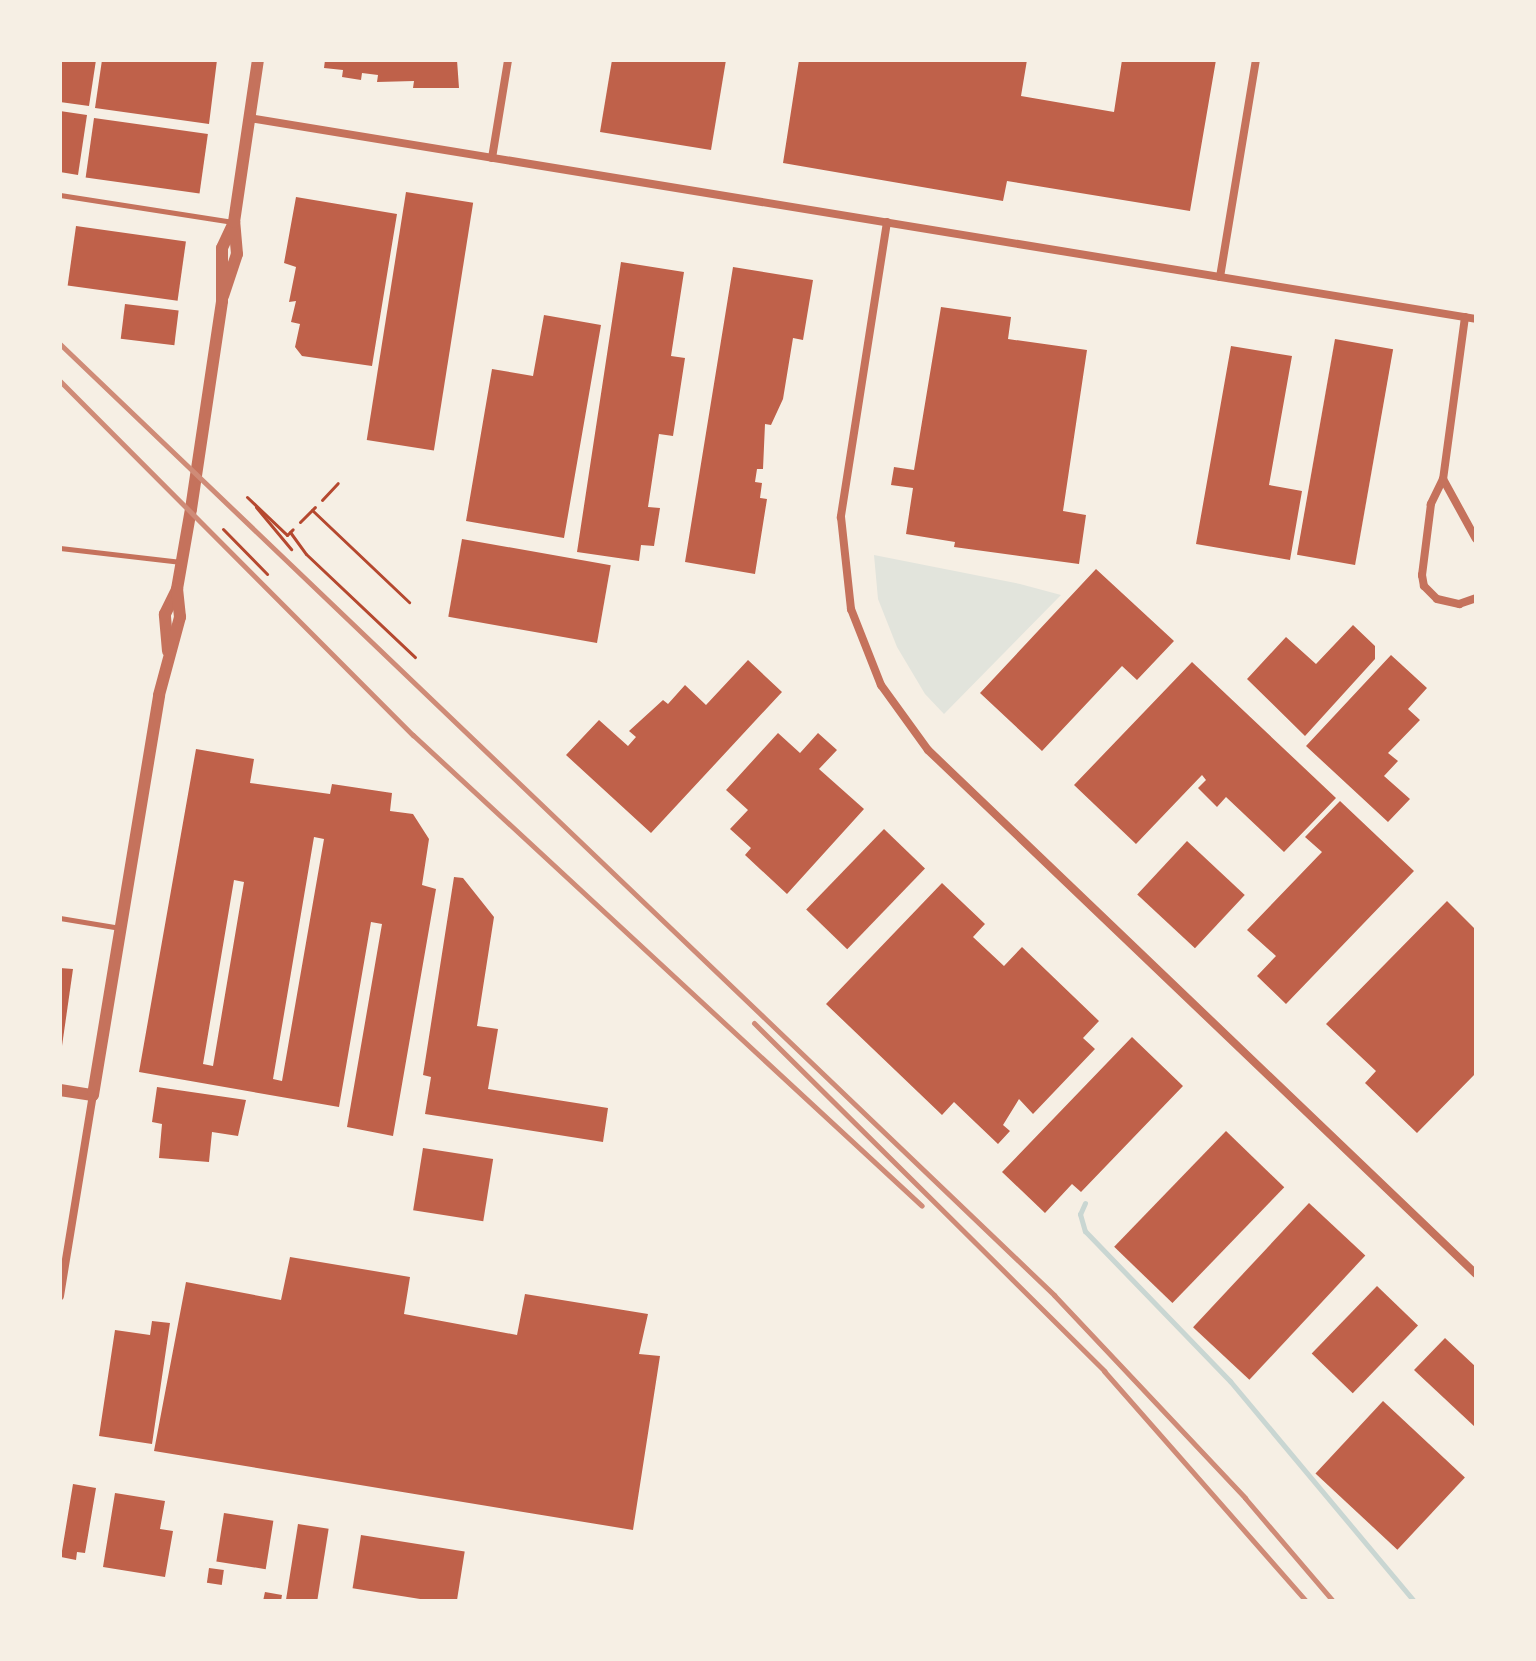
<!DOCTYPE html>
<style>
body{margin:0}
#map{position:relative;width:1536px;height:1661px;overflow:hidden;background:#f6efe4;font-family:"DejaVu Sans",sans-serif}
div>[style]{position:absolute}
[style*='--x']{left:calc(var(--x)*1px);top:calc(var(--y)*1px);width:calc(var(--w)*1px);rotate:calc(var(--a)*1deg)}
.green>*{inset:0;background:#e2e4dc}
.stream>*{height:5px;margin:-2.5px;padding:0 2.5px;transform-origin:2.5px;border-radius:2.5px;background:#c9d6d2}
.building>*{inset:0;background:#bf614a;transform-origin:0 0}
.path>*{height:3px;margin:-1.5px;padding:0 1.5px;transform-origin:1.5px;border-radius:1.5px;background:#b5482f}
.service>*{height:5px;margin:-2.5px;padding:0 2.5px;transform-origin:2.5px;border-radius:2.5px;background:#c5725c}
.minor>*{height:8px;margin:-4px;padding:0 4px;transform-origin:4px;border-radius:4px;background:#c5725c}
.tertiary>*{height:12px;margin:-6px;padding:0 6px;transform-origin:6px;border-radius:6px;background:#c5725c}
.rail>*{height:5px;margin:-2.5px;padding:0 2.5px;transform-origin:2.5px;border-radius:2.5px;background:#cf8b77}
span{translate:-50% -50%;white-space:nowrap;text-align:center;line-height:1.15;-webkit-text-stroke:6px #f6efe4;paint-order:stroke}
.frame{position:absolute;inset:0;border:62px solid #f6efe4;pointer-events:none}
</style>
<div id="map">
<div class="green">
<i style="clip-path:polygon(874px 555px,1020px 584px,1061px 595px,944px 714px,925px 694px,897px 647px,878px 599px)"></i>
</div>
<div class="stream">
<i style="--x:1085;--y:1203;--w:12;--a:114"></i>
<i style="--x:1080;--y:1214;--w:18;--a:74"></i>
<i style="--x:1085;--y:1231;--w:209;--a:46"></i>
<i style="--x:1230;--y:1381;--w:287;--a:50.1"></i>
</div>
<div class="building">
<i style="clip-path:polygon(60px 60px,96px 60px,89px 106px,60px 102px)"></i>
<i style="clip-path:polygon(102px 60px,217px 60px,209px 124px,95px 108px)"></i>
<i style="clip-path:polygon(325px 60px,457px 60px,459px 88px,413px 88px,414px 81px,377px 82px,378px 75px,362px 73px,361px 80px,342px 77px,343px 70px,324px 68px)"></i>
<i style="clip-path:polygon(612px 60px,726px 60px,711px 150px,600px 132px)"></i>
<i style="clip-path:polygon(799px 60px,1027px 60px,1021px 96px,1114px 112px,1122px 60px,1216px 60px,1190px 211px,1007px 181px,1003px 201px,783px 163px)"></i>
<i style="clip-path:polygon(60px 111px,87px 115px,78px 175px,60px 172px)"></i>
<i style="left:94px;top:118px;width:115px;height:60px;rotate:8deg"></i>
<i style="left:406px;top:192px;width:68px;height:251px;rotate:9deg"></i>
<i style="clip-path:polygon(296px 197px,397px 214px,372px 366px,302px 356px,295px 347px,300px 324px,291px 322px,296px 301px,289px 302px,296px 267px,284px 263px)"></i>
<i style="left:76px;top:226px;width:111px;height:60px;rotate:8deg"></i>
<i style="clip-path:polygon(621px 262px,684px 272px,671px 356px,685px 358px,673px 436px,659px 434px,648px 507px,660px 508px,654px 546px,641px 545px,639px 561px,577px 552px)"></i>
<i style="clip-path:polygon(733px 267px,813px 280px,803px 340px,793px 338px,783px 399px,771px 425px,765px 424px,763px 469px,757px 469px,755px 482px,762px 483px,760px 498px,767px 499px,755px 574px,685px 562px)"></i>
<i style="left:125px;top:304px;width:54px;height:35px;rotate:7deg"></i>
<i style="clip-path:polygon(941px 307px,1011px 317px,1008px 339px,1087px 350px,1063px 511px,1086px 515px,1079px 564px,954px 547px,955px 542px,906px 534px,913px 488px,891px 485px,894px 467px,914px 470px)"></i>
<i style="clip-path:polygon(544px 315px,601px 325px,564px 538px,466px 521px,492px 369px,533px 376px)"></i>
<i style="left:1335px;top:339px;width:59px;height:219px;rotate:10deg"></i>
<i style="clip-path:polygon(1231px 346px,1292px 356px,1269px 485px,1302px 491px,1290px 560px,1196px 544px)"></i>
<i style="left:462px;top:539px;width:151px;height:79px;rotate:10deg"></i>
<i style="clip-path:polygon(1096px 569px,1174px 641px,1137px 680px,1122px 666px,1042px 751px,980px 693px)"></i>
<i style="clip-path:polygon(1353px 625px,1375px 646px,1375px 659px,1305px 736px,1247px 679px,1286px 637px,1316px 664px)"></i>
<i style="clip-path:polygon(1391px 655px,1427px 688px,1408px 709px,1420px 720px,1388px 753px,1398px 761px,1384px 776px,1410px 799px,1388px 822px,1306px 746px)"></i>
<i style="clip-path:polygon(748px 660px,782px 692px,651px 833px,566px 755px,599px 720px,628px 746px,636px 737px,629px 731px,663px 700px,668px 704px,685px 685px,706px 705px)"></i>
<i style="clip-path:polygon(1192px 662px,1336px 798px,1284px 852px,1226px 797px,1217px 807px,1198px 788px,1206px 780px,1202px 775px,1136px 844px,1074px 785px)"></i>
<i style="clip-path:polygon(778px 733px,800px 753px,818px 733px,837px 750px,819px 769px,864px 809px,787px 894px,745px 855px,751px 848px,730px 829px,748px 810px,726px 790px)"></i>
<i style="clip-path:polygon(evenodd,196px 749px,254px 759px,250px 783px,330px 794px,332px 784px,392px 793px,390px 811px,413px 814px,429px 839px,422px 885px,436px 889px,393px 1136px,347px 1127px,382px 924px,371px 922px,339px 1107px,139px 1072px,196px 749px,314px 837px,324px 839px,282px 1081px,273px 1079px,314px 837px,196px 749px,234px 880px,244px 882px,213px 1066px,203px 1064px,234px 880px)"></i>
<i style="clip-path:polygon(1340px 801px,1414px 871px,1286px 1004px,1257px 976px,1276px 956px,1247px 930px,1322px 852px,1305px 837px)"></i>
<i style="left:884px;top:829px;width:57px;height:112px;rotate:44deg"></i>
<i style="left:1187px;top:841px;width:79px;height:73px;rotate:43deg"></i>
<i style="clip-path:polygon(454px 877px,463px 878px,494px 917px,477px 1026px,498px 1029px,488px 1089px,608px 1108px,603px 1142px,425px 1114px,431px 1077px,423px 1075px)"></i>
<i style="clip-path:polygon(942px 883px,985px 924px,973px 937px,1004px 966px,1022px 947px,1099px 1021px,1083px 1038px,1095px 1049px,1033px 1114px,1019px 1099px,1003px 1125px,1010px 1131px,998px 1144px,954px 1102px,942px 1115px,826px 1004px)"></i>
<i style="clip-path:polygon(1447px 901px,1476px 930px,1476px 1073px,1417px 1133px,1365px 1083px,1376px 1071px,1326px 1024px)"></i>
<i style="clip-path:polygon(60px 968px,73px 969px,62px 1046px,60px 1046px)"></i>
<i style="clip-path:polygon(1132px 1037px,1183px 1086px,1081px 1192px,1072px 1184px,1045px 1213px,1002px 1172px)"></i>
<i style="clip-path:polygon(157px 1087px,246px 1100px,238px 1136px,212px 1132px,209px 1162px,159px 1158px,162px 1124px,152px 1122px)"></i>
<i style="left:1226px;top:1131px;width:81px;height:161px;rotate:44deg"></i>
<i style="left:423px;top:1148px;width:71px;height:63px;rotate:9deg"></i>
<i style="left:1309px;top:1203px;width:77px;height:170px;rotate:43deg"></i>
<i style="clip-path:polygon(290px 1257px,410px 1277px,404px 1314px,517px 1335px,525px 1294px,648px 1314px,639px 1354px,660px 1356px,633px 1530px,154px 1451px,186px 1282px,281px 1300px)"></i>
<i style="left:1377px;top:1286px;width:57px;height:94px;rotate:44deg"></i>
<i style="clip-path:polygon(152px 1321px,170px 1323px,152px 1444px,99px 1436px,115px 1330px,150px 1335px)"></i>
<i style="clip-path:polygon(1445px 1338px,1476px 1367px,1475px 1427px,1414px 1370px)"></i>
<i style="left:1383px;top:1401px;width:112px;height:99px;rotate:43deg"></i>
<i style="clip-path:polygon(73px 1484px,96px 1488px,85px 1553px,77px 1552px,76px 1560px,61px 1557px)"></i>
<i style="clip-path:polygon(115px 1493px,165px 1501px,160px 1529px,173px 1531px,165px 1577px,103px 1567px)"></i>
<i style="left:224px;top:1513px;width:50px;height:49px;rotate:9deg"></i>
<i style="left:298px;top:1524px;width:31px;height:78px;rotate:9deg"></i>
<i style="left:361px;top:1535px;width:105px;height:54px;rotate:9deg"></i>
<i style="left:209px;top:1568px;width:15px;height:15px;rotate:8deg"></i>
<i style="clip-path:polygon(265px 1592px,282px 1595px,281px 1601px,263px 1601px)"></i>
</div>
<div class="path">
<i style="--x:247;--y:497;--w:55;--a:43.5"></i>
<i style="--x:287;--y:535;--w:8;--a:-45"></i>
<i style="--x:322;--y:500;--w:23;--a:-47"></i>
<i style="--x:256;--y:507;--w:55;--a:50.2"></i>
<i style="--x:312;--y:510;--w:134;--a:43.5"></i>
<i style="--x:300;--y:522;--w:21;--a:-45"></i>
<i style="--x:223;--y:529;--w:63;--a:45.6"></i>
<i style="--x:290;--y:532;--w:27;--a:54"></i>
<i style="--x:306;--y:554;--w:150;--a:43.4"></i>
</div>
<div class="service">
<i style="--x:60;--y:195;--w:175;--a:8.9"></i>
<i style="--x:60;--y:548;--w:122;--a:6.6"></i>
<i style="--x:60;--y:918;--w:61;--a:9.5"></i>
</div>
<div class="minor">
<i style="--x:249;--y:118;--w:1243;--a:9.3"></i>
<i style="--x:492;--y:158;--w:99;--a:-80.7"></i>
<i style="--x:887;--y:222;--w:299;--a:98.9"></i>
<i style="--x:841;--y:517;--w:93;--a:83.8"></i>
<i style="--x:851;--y:609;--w:82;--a:68.5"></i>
<i style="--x:881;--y:685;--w:80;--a:54.1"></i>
<i style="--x:928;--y:750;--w:758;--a:43.72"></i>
<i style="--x:1220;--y:277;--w:220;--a:-80.6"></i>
<i style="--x:1465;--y:317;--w:163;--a:97.7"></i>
<i style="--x:1443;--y:479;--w:28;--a:116"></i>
<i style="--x:1431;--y:504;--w:72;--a:97.2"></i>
<i style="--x:1422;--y:575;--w:11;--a:80"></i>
<i style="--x:1424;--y:586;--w:18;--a:45"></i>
<i style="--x:1437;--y:599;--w:23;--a:13"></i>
<i style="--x:1459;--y:604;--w:18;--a:-19"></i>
<i style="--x:1443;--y:479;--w:68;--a:61.2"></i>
<i style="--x:60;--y:1296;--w:204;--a:-80.7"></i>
</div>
<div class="tertiary">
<i style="--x:223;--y:296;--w:44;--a:-71.6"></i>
<i style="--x:237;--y:254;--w:32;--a:-95"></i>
<i style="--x:168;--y:651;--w:37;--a:-95"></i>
<i style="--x:165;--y:614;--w:28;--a:-64"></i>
<i style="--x:177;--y:589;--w:81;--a:-80.1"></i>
<i style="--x:191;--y:509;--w:210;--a:-81.5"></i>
<i style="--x:222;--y:301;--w:53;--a:-90"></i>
<i style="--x:222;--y:248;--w:29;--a:-65"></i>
<i style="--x:234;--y:222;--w:164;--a:-81.6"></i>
<i style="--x:60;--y:1090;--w:33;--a:9"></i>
<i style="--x:93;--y:1095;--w:405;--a:-80.6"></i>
<i style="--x:159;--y:695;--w:81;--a:-74.9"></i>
<i style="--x:180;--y:617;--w:28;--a:-96"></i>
</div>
<div class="rail">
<i style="--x:60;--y:344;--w:1376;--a:43.73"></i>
<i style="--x:1054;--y:1295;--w:279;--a:46.7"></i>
<i style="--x:1245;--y:1498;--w:135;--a:49.5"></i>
<i style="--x:60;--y:381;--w:500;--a:45.1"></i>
<i style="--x:413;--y:735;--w:693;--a:42.78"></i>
<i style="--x:754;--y:1023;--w:494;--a:44.8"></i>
<i style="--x:1104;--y:1371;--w:306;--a:48.7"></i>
</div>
<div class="frame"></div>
</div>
